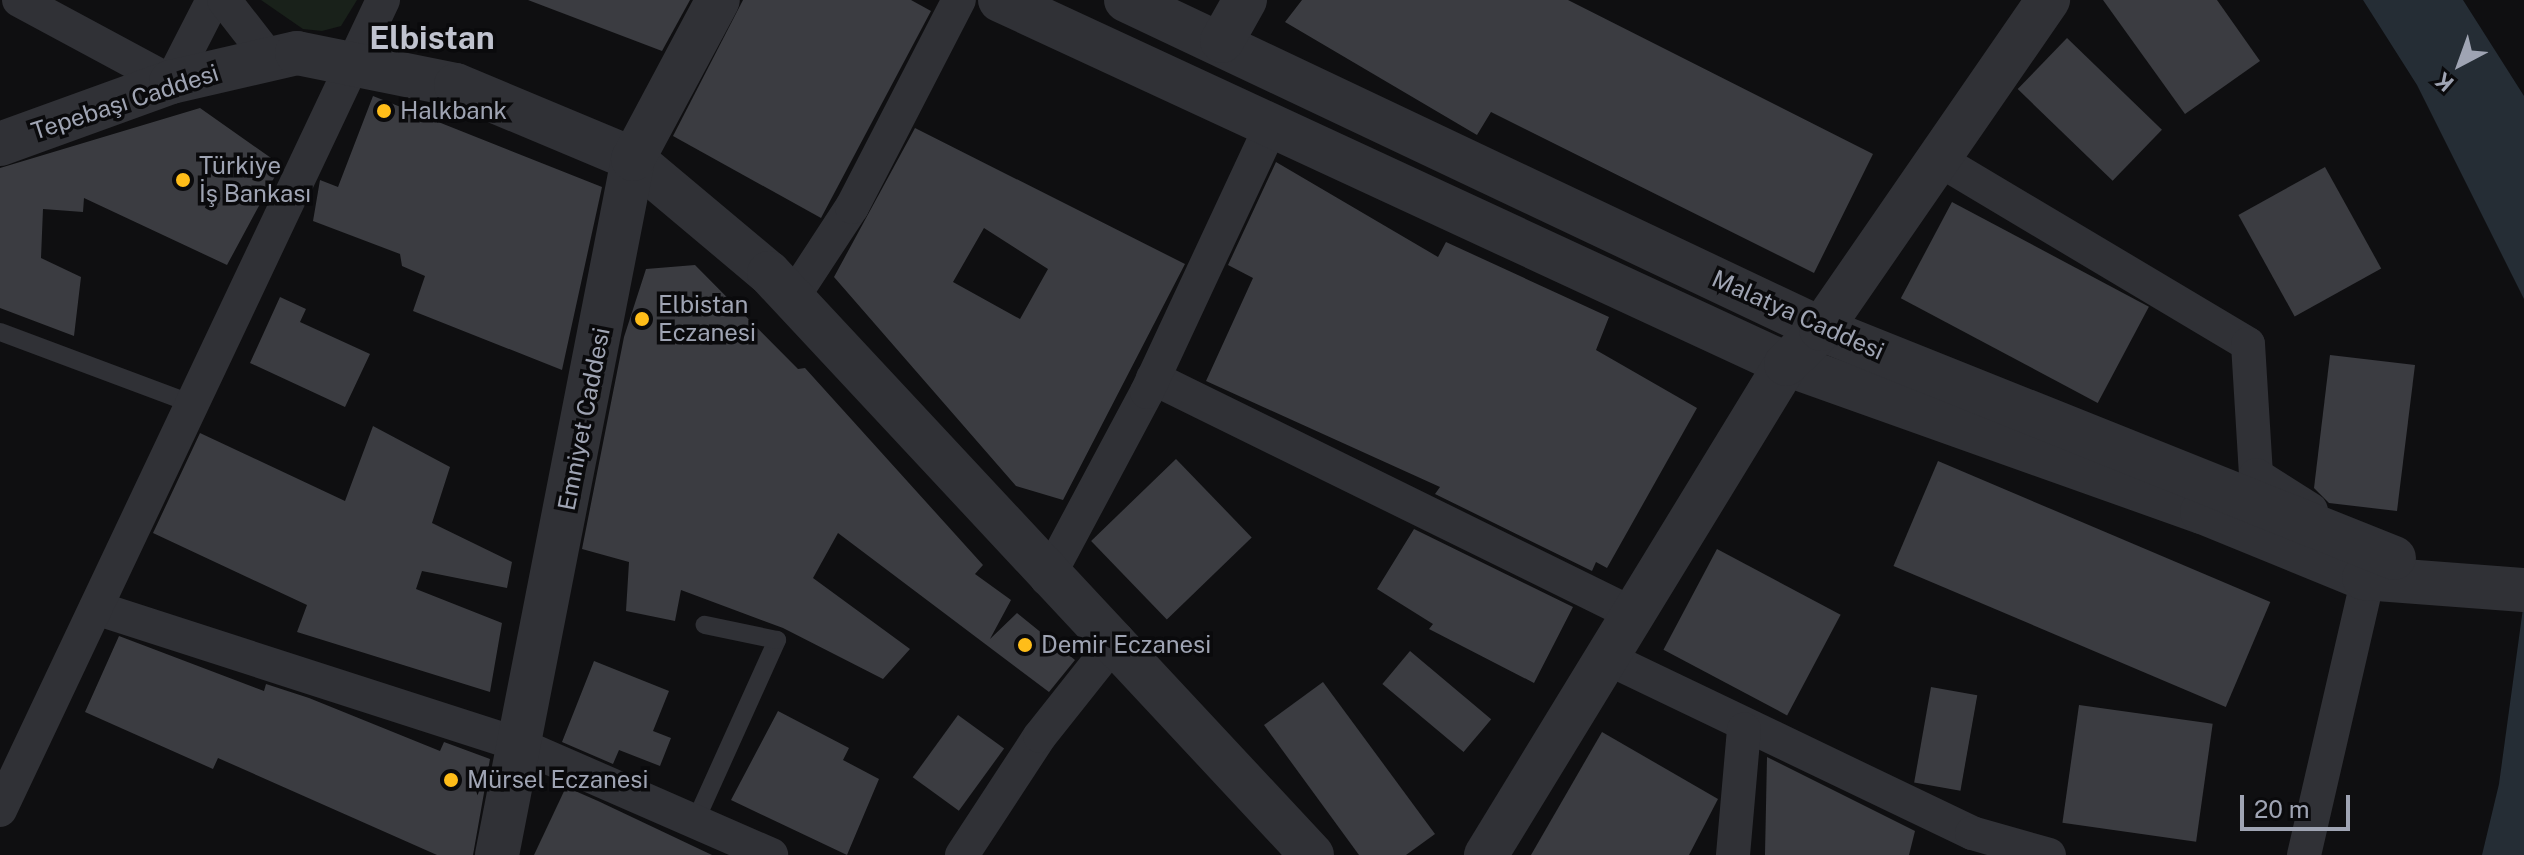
<!DOCTYPE html>
<meta charset="utf-8">
<style>
body{margin:0}
#map{position:relative;width:2524px;height:855px;overflow:hidden;background:#0f0f11;font-family:"Public Sans",sans-serif}
div>[style]{position:absolute}
[style*='--x']{left:calc(var(--x)*1px);top:calc(var(--y)*1px);width:calc(var(--w)*1px);rotate:calc(var(--a)*1deg)}
.green>*{inset:0;background:#19211a}
.water>*{inset:0;background:#252d35}
.building>*{inset:0;background:#3b3c41;transform-origin:0 0}
.service>*{height:18px;margin:-9px;padding:0 9px;transform-origin:9px;border-radius:9px;background:#303136}
.minor>*{height:34px;margin:-17px;padding:0 17px;transform-origin:17px;border-radius:17px;background:#303136}
.tertiary>*{height:44px;margin:-22px;padding:0 22px;transform-origin:22px;border-radius:22px;background:#303136}
.dots>*{width:22px;height:22px;translate:-50% -50%;box-sizing:border-box;border:4px solid #0a0a0c;border-radius:50%}
span{translate:-50% -50%;white-space:nowrap;text-align:center;line-height:1.15;-webkit-text-stroke:7px #0a0a0c;paint-order:stroke}
.street-label{font-size:24px;color:#9fa4b3}
.poi-label{font-size:24px;color:#9fa4b3}
.left{translate:0 -50%;text-align:left}
.district-label{font-size:32px;color:#c0c3cf;font-weight:700}
.north{position:absolute;left:2420px;top:24px;width:80px;height:80px;-webkit-text-stroke:6px #0a0a0c;paint-order:stroke;rotate:221deg;font-size:22px;font-weight:700;line-height:32px;text-align:center;color:#9fa4b3}
.north::after{content:'';display:block;margin:auto;width:28px;height:36px;background:#9fa4b3;clip-path:polygon(50% 0,100% 100%,50% 72%,0 100%)}
.scale{position:absolute;left:2240px;top:795px;width:110px;height:36px;box-sizing:border-box;border:4px solid #9fa4b3;border-top:0;padding-left:10px;font-size:24px;line-height:28px;white-space:nowrap;color:#9fa4b3;-webkit-text-stroke:6px #0a0a0c;paint-order:stroke}
</style>
<div id="map">
<div class="green">
<i style="clip-path:polygon(261px 0,357px 0,341px 26px,322px 31px,303px 29px)"></i>
</div>
<div class="water">
<i style="clip-path:polygon(2363px 0,2463px 0,2524px 96px,2524px 299px,2417px 85px)"></i>
<i style="clip-path:polygon(2524px 601px,2524px 855px,2482px 855px,2499px 784px)"></i>
</div>
<div class="building">
<i style="clip-path:polygon(528px 0,690px 0,662px 51px)"></i>
<i style="clip-path:polygon(743px 0,911px 0,931px 11px,821px 218px,673px 136px)"></i>
<i style="clip-path:polygon(1302px 0,1568px 0,1873px 154px,1814px 273px,1491px 112px,1477px 135px,1285px 22px)"></i>
<i style="clip-path:polygon(2103px 0,2217px 0,2260px 61px,2185px 114px)"></i>
<i style="left:2067px;top:38px;width:132px;height:71px;rotate:44deg"></i>
<i style="clip-path:polygon(373px 96px,602px 187px,562px 370px,413px 311px,425px 276px,402px 266px,400px 254px,313px 221px,320px 180px,338px 187px)"></i>
<i style="clip-path:polygon(200px 108px,281px 165px,227px 265px,84px 198px,83px 212px,43px 209px,41px 258px,81px 277px,74px 336px,0 308px,0 168px)"></i>
<i style="clip-path:polygon(evenodd,915px 128px,1185px 264px,1063px 500px,1016px 486px,834px 277px,915px 128px,984px 228px,1048px 269px,1020px 319px,953px 282px,984px 228px)"></i>
<i style="clip-path:polygon(1276px 162px,1438px 257px,1446px 242px,1609px 317px,1596px 350px,1697px 408px,1607px 568px,1596px 562px,1592px 571px,1435px 494px,1440px 487px,1206px 381px,1253px 278px,1228px 265px)"></i>
<i style="left:2325px;top:167px;width:116px;height:99px;rotate:61deg"></i>
<i style="left:1952px;top:202px;width:223px;height:109px;rotate:28deg"></i>
<i style="clip-path:polygon(695px 265px,798px 369px,805px 368px,983px 565px,975px 574px,1011px 600px,990px 639px,1017px 613px,1075px 660px,1049px 692px,838px 533px,813px 578px,910px 649px,883px 679px,783px 628px,681px 590px,675px 621px,626px 611px,629px 562px,582px 549px,624px 337px,646px 269px)"></i>
<i style="clip-path:polygon(280px 297px,306px 309px,300px 322px,370px 354px,345px 407px,250px 363px)"></i>
<i style="clip-path:polygon(2330px 355px,2415px 365px,2397px 511px,2329px 503px,2314px 488px)"></i>
<i style="clip-path:polygon(373px 426px,450px 467px,432px 523px,512px 562px,507px 588px,422px 571px,416px 589px,502px 623px,490px 692px,297px 632px,307px 605px,153px 533px,200px 433px,345px 501px)"></i>
<i style="left:1176px;top:459px;width:109px;height:118px;rotate:46deg"></i>
<i style="left:1938px;top:461px;width:361px;height:114px;rotate:23deg"></i>
<i style="clip-path:polygon(1414px 529px,1573px 607px,1534px 683px,1429px 629px,1433px 624px,1377px 589px)"></i>
<i style="left:1717px;top:549px;width:140px;height:114px;rotate:28deg"></i>
<i style="clip-path:polygon(119px 636px,264px 691px,266px 684px,309px 698px,440px 751px,444px 742px,490px 759px,473px 855px,437px 855px,218px 758px,213px 769px,85px 712px)"></i>
<i style="left:1410px;top:651px;width:106px;height:43px;rotate:40deg"></i>
<i style="clip-path:polygon(594px 661px,669px 691px,653px 731px,671px 738px,660px 766px,619px 750px,613px 764px,562px 742px)"></i>
<i style="clip-path:polygon(1323px 682px,1435px 834px,1406px 855px,1359px 855px,1264px 725px)"></i>
<i style="left:1931px;top:687px;width:47px;height:97px;rotate:10deg"></i>
<i style="left:2079px;top:705px;width:135px;height:119px;rotate:8deg"></i>
<i style="clip-path:polygon(778px 711px,849px 748px,843px 760px,879px 779px,847px 855px,731px 800px)"></i>
<i style="left:958px;top:715px;width:57px;height:77px;rotate:36deg"></i>
<i style="clip-path:polygon(1602px 732px,1718px 799px,1689px 855px,1531px 855px)"></i>
<i style="clip-path:polygon(1767px 757px,1915px 831px,1909px 855px,1765px 855px)"></i>
<i style="clip-path:polygon(566px 787px,598px 801px,712px 855px,534px 855px)"></i>
</div>
<div class="service">
<i style="--x:0;--y:332;--w:206;--a:20.5"></i>
<i style="--x:694;--y:824;--w:202;--a:-65.7"></i>
<i style="--x:777;--y:640;--w:74;--a:-168.2"></i>
</div>
<div class="minor">
<i style="--x:19;--y:0;--w:173;--a:28.3"></i>
<i style="--x:171;--y:82;--w:92;--a:-62.9"></i>
<i style="--x:224;--y:0;--w:75;--a:52.1"></i>
<i style="--x:1936;--y:158;--w:363;--a:30.8"></i>
<i style="--x:2248;--y:344;--w:131;--a:86.5"></i>
<i style="--x:2256;--y:475;--w:65;--a:32.5"></i>
<i style="--x:793;--y:297;--w:108;--a:-56.8"></i>
<i style="--x:852;--y:207;--w:233;--a:-62.7"></i>
<i style="--x:1153;--y:378;--w:537;--a:26.18"></i>
<i style="--x:1047;--y:579;--w:212;--a:-61.9"></i>
<i style="--x:1147;--y:392;--w:291;--a:-65"></i>
<i style="--x:96;--y:608;--w:448;--a:17.9"></i>
<i style="--x:522;--y:746;--w:272;--a:23.6"></i>
<i style="--x:1609;--y:659;--w:403;--a:25.6"></i>
<i style="--x:1972;--y:833;--w:80;--a:15.9"></i>
<i style="--x:0;--y:810;--w:896;--a:-64.69"></i>
<i style="--x:962;--y:855;--w:142;--a:-56.8"></i>
<i style="--x:1040;--y:736;--w:124;--a:-51.6"></i>
<i style="--x:1733;--y:855;--w:126;--a:-85"></i>
<i style="--x:2304;--y:855;--w:307;--a:-77"></i>
</div>
<div class="tertiary">
<i style="--x:1000;--y:0;--w:866;--a:24.85"></i>
<i style="--x:1786;--y:364;--w:442;--a:19.6"></i>
<i style="--x:2202;--y:512;--w:175;--a:22.2"></i>
<i style="--x:2364;--y:578;--w:160;--a:4.3"></i>
<i style="--x:1126;--y:0;--w:769;--a:25.33"></i>
<i style="--x:1821;--y:329;--w:617;--a:21.78"></i>
<i style="--x:1222;--y:41;--w:47;--a:-60.7"></i>
<i style="--x:0;--y:144;--w:182;--a:-19.9"></i>
<i style="--x:171;--y:82;--w:129;--a:-13"></i>
<i style="--x:297;--y:53;--w:162;--a:11.4"></i>
<i style="--x:456;--y:85;--w:192;--a:22.7"></i>
<i style="--x:633;--y:159;--w:177;--a:40"></i>
<i style="--x:769;--y:273;--w:796;--a:46.99"></i>
<i style="--x:497;--y:855;--w:709;--a:-78.94"></i>
<i style="--x:633;--y:159;--w:180;--a:-61.9"></i>
<i style="--x:1486;--y:855;--w:575;--a:-58.58"></i>
<i style="--x:1786;--y:364;--w:49;--a:-45"></i>
<i style="--x:1821;--y:329;--w:400;--a:-55.4"></i>
</div>
<div class="dots">
<i style="left:384px;top:111px;background:#ffbd19"></i>
<i style="left:183px;top:180px;background:#ffbd19"></i>
<i style="left:642px;top:319px;background:#ffbd19"></i>
<i style="left:1025px;top:645px;background:#ffbd19"></i>
<i style="left:451px;top:780px;background:#ffbd19"></i>
</div>
<div class="street-label">
<span style="left:125px;top:102px;rotate:-18deg">Tepebaşı Caddesi</span>
<span style="left:1798px;top:315px;rotate:24deg">Malatya Caddesi</span>
<span style="left:584px;top:419px;rotate:-79deg">Emniyet Caddesi</span>
</div>
<div class="poi-label">
<span class="left" style="left:400px;top:111px">Halkbank</span>
<span class="left" style="left:199px;top:180px">Türkiye<br>İş Bankası</span>
<span class="left" style="left:658px;top:319px">Elbistan<br>Eczanesi</span>
<span class="left" style="left:1041px;top:645px">Demir Eczanesi</span>
<span class="left" style="left:467px;top:780px">Mürsel Eczanesi</span>
</div>
<div class="district-label">
<span style="left:432px;top:38px">Elbistan</span>
</div>
<div class="north">K</div>
<div class="scale">20 m</div>
</div>
